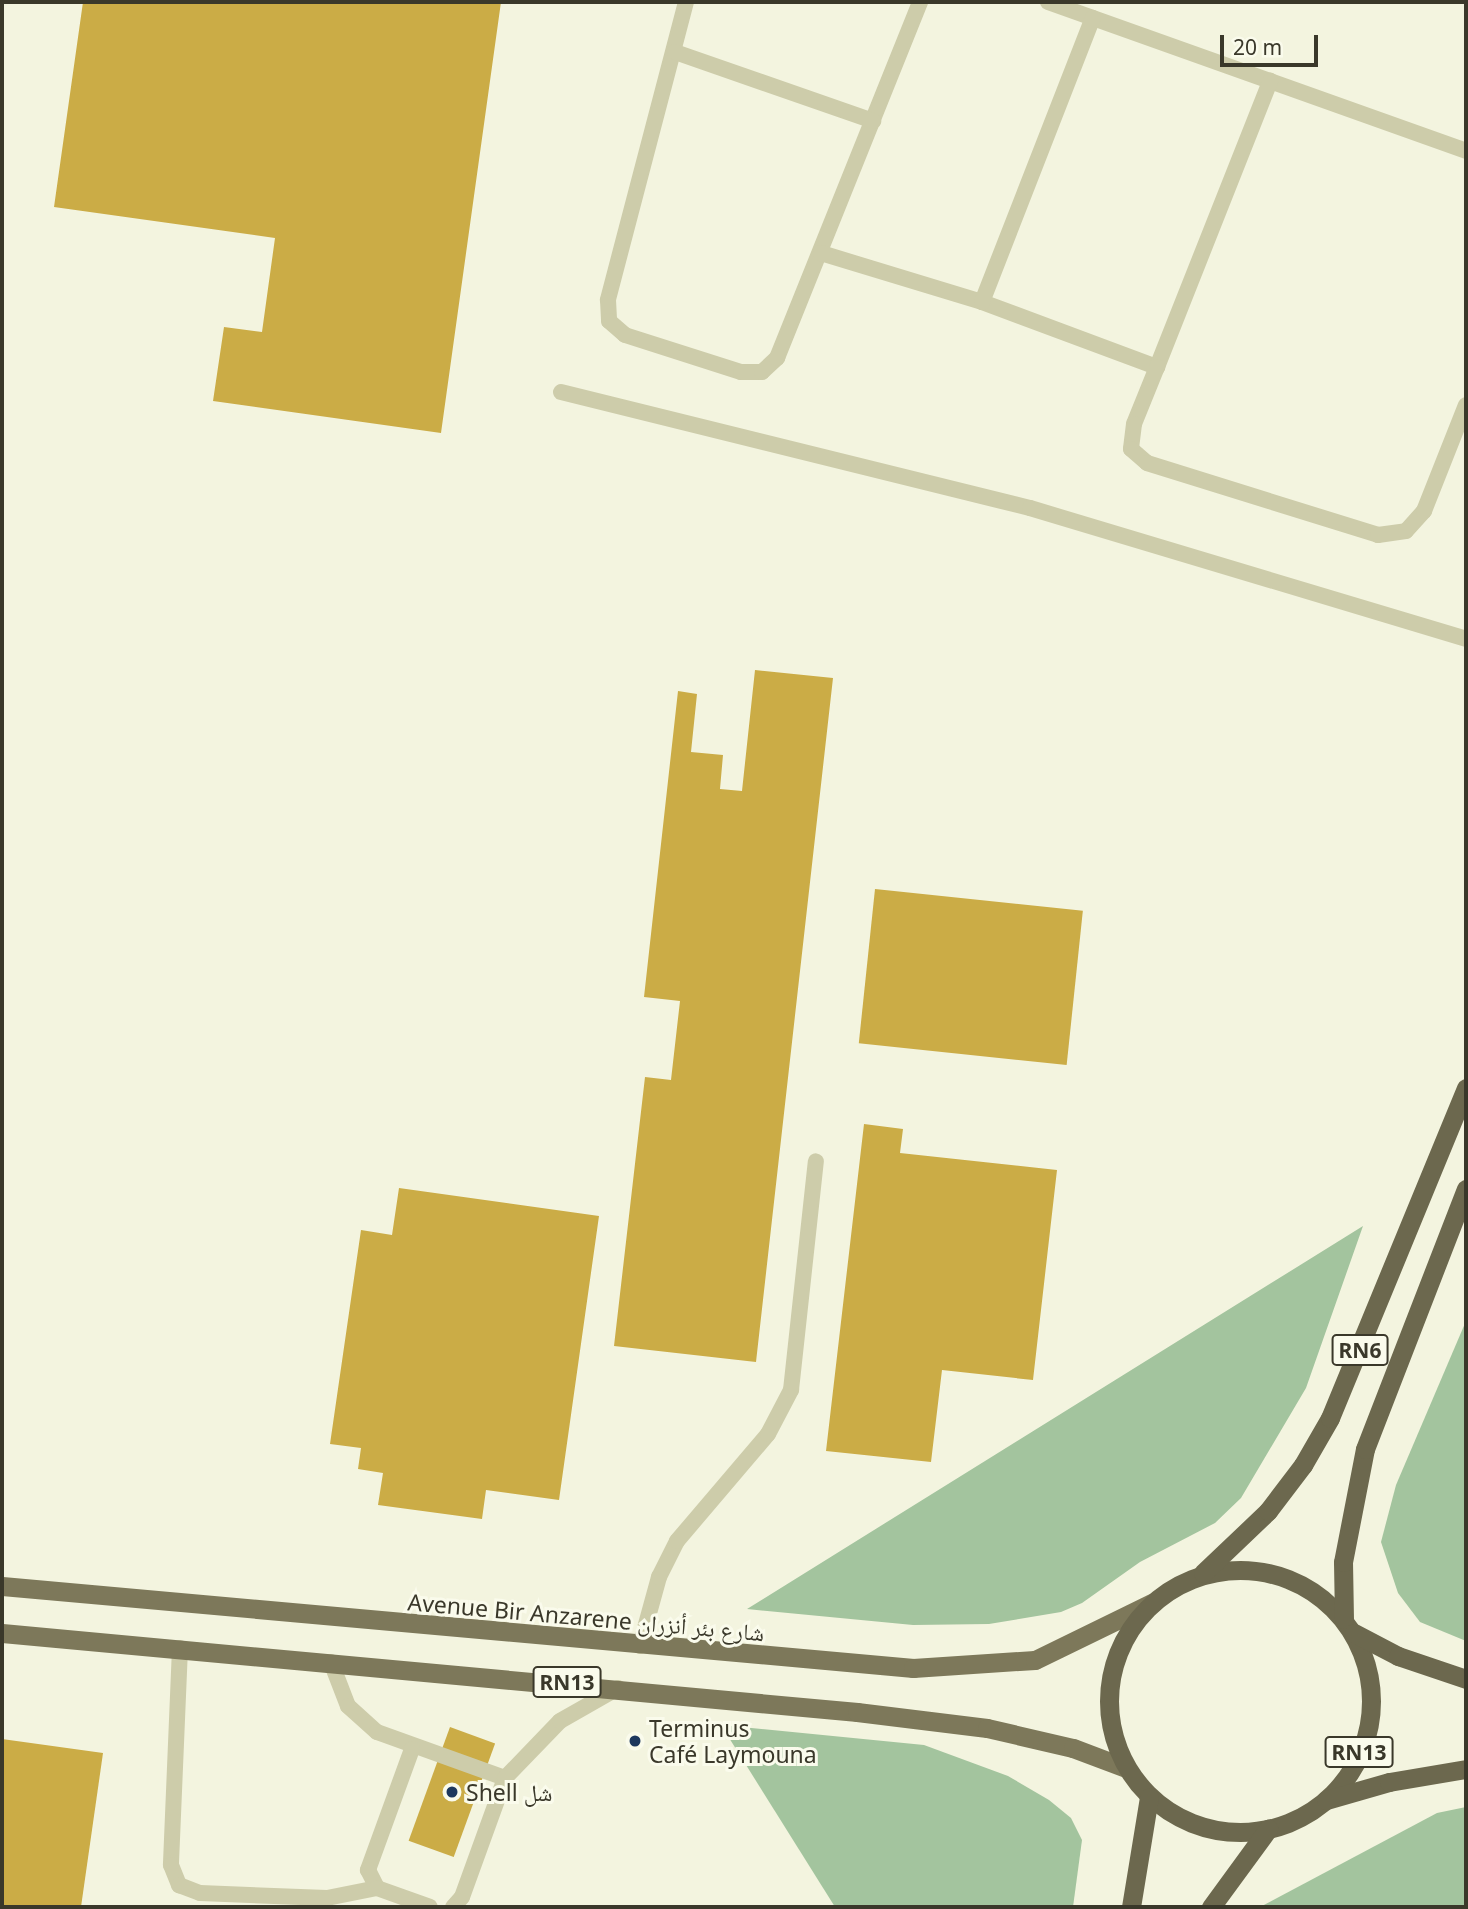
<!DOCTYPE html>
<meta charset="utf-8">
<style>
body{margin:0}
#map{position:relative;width:1468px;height:1909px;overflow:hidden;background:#f3f4df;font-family:"Noto Sans","Noto Naskh Arabic",sans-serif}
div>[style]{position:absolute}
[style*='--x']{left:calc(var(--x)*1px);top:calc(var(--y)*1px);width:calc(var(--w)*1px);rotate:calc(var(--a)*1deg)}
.green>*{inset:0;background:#a3c49e}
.building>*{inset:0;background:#cbac46;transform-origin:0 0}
.service>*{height:16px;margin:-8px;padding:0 8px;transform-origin:8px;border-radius:8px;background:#cdccaa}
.primary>*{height:19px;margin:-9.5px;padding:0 9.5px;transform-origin:9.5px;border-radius:9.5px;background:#7d785a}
.trunk>*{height:19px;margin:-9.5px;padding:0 9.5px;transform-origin:9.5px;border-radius:9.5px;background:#6c684e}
.trunk>.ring{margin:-9.5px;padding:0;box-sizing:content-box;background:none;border:19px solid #6c684e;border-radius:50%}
.dots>*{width:19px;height:19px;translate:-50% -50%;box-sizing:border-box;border:4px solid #fafbec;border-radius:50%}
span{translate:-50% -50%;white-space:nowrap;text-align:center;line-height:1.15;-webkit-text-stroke:6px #fafbec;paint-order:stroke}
.shield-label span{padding:2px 5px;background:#fafbec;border:2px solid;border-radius:5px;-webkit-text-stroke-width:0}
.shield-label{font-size:21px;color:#3a382a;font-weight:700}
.street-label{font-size:23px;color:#3a382a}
.poi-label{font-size:23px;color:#3a382a}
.left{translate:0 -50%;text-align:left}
.frame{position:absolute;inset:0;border:4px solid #3a382a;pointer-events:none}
.scale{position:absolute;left:1220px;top:35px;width:98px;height:32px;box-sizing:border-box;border:4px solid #3a382a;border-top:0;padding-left:9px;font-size:21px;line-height:24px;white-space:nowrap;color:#3a382a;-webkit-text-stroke:5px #fafbec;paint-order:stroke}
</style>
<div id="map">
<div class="green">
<i style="clip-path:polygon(1363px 1226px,1306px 1388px,1241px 1498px,1215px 1523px,1140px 1562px,1082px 1603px,1061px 1612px,989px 1624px,913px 1625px,747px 1609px)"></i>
<i style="clip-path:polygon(1466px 1321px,1466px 1641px,1420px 1622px,1398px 1593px,1381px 1542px,1396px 1485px)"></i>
<i style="clip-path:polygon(721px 1725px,924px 1745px,1008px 1776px,1049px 1800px,1071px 1818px,1082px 1840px,1073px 1907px,835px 1907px)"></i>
<i style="clip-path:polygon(1466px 1807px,1466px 1907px,1260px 1907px,1437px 1813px)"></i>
</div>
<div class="building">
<i style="clip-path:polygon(83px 2px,501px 2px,441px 433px,213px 401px,224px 327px,262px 332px,275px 238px,54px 207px)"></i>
<i style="clip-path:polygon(755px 670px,833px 678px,756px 1362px,614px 1346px,645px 1077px,671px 1080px,680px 1001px,644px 997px,678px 691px,697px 694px,691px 752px,723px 755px,720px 789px,742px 791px)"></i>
<i style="left:875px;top:889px;width:209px;height:155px;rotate:6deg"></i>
<i style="clip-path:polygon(864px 1124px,903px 1129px,900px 1153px,1057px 1170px,1033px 1380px,942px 1370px,931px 1462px,826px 1451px)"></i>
<i style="clip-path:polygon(399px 1188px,599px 1216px,559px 1500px,486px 1490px,482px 1519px,378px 1505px,383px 1473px,358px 1469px,361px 1448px,330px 1444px,361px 1230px,392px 1235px)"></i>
<i style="left:450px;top:1727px;width:48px;height:121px;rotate:20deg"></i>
<i style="clip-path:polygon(2px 1739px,103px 1753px,81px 1907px,2px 1907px)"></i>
</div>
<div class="service">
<i style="--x:686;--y:2;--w:308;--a:104.7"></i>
<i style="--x:608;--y:300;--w:21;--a:87"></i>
<i style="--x:609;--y:321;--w:21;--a:41"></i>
<i style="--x:625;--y:335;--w:122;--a:17.7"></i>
<i style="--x:741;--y:372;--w:21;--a:0"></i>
<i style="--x:762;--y:372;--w:21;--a:-43"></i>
<i style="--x:777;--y:358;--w:384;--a:-68.1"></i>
<i style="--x:1048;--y:2;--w:444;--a:19.6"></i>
<i style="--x:675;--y:52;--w:210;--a:19.2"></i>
<i style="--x:821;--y:253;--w:168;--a:16.9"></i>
<i style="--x:982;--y:302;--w:187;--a:20.4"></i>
<i style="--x:1157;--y:367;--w:308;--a:-68.4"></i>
<i style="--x:982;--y:302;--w:305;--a:-68.7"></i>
<i style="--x:1157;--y:367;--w:61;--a:112"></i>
<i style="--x:1134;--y:424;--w:25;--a:97"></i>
<i style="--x:1131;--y:449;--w:21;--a:41"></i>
<i style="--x:1147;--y:463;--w:242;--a:17.3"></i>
<i style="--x:1378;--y:535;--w:28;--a:-8"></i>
<i style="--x:1406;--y:531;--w:27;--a:-48"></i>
<i style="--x:1424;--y:511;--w:114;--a:-68.4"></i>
<i style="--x:561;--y:392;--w:483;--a:13.9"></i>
<i style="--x:1030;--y:508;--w:455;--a:16.7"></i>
<i style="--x:640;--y:1646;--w:72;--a:-74.6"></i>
<i style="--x:659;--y:1577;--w:40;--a:-63.4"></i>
<i style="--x:677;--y:1541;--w:140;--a:-49.6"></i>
<i style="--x:768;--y:1434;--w:50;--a:-62.4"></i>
<i style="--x:791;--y:1390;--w:230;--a:-83.8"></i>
<i style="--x:180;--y:1648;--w:217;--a:92.4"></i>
<i style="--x:171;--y:1865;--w:22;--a:68"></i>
<i style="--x:179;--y:1885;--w:22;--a:21"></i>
<i style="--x:200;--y:1893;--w:127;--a:2.3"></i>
<i style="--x:327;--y:1898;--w:51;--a:-11.3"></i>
<i style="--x:331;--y:1662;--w:47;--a:68.9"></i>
<i style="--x:348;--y:1706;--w:39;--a:42"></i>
<i style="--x:377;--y:1732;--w:136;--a:19.8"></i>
<i style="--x:412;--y:1749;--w:129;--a:110"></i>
<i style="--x:368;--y:1870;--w:20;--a:63"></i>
<i style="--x:377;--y:1888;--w:56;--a:19.7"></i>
<i style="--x:453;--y:1907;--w:13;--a:-48"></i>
<i style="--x:462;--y:1897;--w:127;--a:-70.1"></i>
<i style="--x:505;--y:1778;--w:79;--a:-46"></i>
<i style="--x:560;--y:1721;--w:67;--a:-29.6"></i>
</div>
<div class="primary">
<i style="--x:2;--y:1586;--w:915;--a:5.14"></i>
<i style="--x:913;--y:1668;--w:122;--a:-3.8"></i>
<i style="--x:1035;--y:1660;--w:132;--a:-26"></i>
<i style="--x:2;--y:1633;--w:859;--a:5.28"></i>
<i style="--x:857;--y:1712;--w:131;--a:7"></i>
<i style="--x:987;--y:1728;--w:88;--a:13.1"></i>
<i style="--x:1073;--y:1748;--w:57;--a:20.7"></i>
</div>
<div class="trunk">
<i class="ring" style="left:1109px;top:1570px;width:243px;height:243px"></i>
<i style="--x:1203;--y:1573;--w:90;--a:-43.6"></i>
<i style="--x:1268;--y:1511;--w:58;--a:-52.7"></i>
<i style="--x:1303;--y:1465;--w:54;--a:-60.1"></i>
<i style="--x:1330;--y:1418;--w:357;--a:-67.6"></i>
<i style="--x:1344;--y:1619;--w:57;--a:-91"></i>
<i style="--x:1343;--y:1562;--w:115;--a:-79"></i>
<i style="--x:1365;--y:1449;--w:279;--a:-68.8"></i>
<i style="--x:1354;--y:1633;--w:50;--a:27.6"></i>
<i style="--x:1398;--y:1656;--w:72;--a:18.7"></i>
<i style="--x:1326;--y:1800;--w:66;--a:-15.9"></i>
<i style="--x:1389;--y:1782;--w:78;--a:-9.6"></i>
<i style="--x:1131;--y:1907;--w:111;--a:-80.7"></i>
<i style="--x:1211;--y:1907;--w:97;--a:-53.8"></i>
</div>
<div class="dots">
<i style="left:635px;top:1741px;background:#1d385e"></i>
<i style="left:452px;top:1792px;background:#1d385e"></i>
</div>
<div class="shield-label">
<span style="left:1360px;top:1350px">RN6</span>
<span style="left:567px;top:1682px">RN13</span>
<span style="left:1359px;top:1752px">RN13</span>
</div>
<div class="street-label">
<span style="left:586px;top:1617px;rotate:5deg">Avenue Bir Anzarene شارع بئر أنزران</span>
</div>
<div class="poi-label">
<span class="left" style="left:649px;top:1741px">Terminus<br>Café Laymouna</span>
<span class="left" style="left:466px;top:1792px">Shell شل</span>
</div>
<div class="frame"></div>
<div class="scale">20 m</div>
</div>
